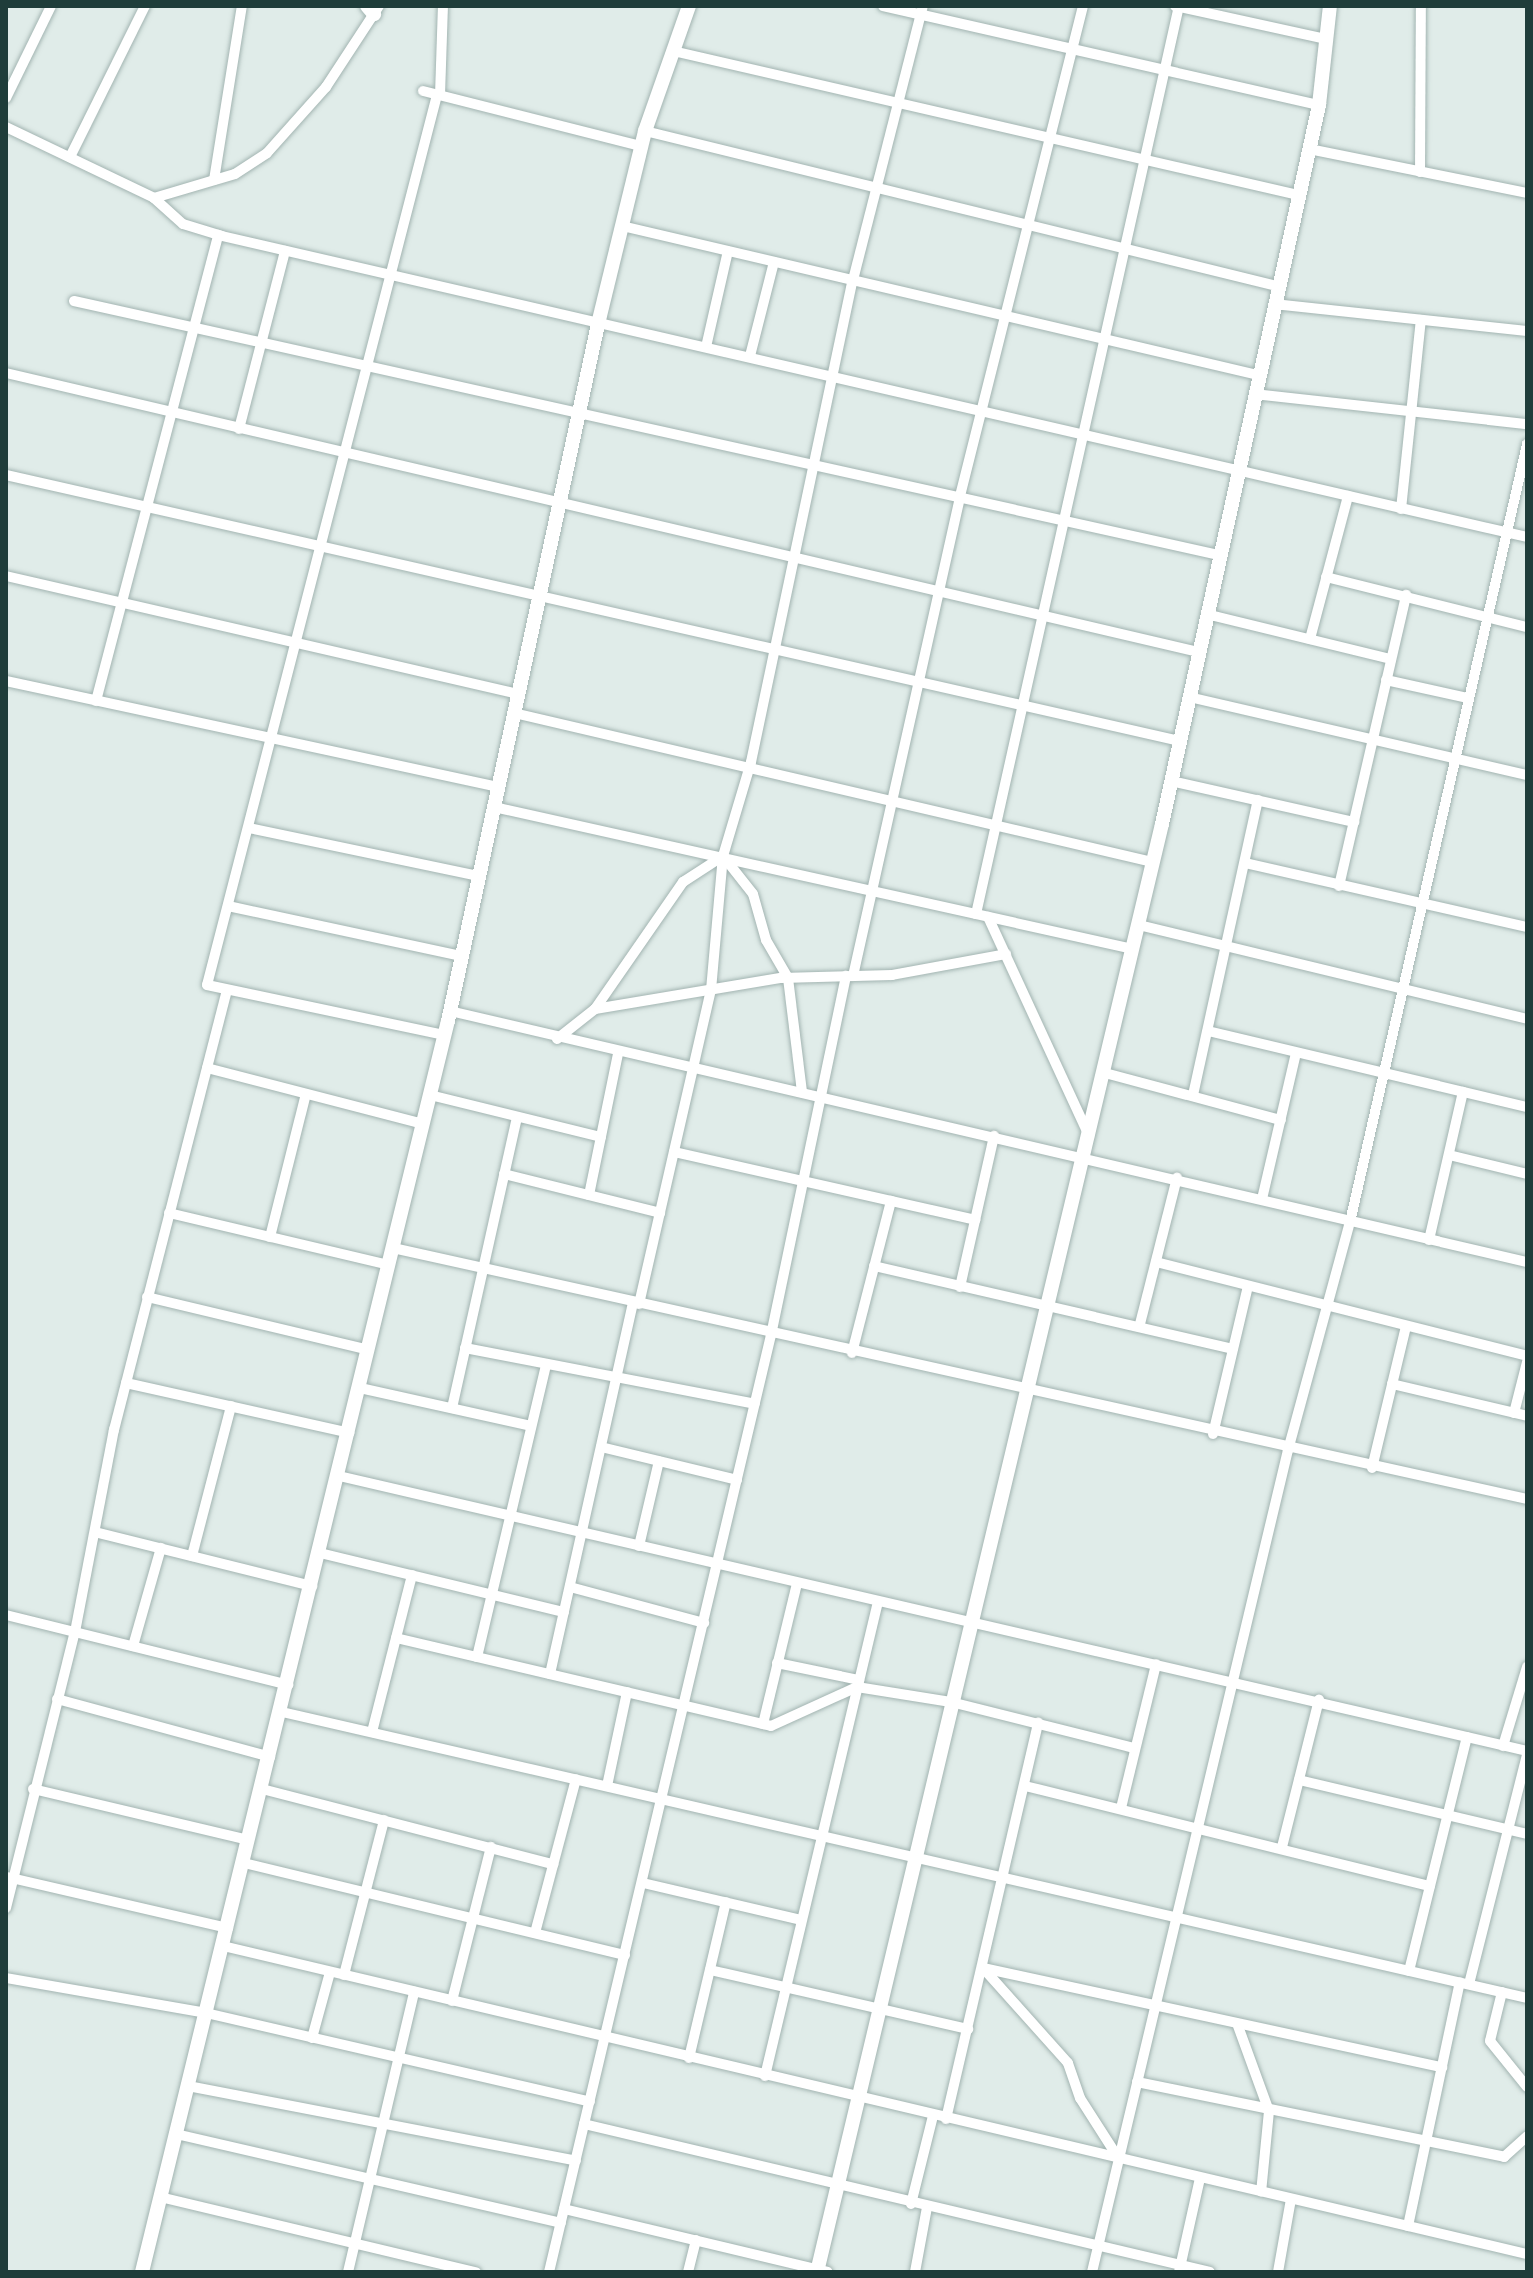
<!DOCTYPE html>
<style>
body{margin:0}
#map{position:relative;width:1533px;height:2278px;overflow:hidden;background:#e0ece9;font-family:Signika,sans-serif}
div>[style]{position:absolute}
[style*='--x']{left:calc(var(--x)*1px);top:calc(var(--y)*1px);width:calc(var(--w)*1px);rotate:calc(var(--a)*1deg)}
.roads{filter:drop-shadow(0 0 2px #a2b4b1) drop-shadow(0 0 2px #a2b4b1)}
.street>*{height:10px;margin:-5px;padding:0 5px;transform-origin:5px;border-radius:5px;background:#fff}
.secondary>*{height:14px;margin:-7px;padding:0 7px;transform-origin:7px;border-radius:7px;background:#fff}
span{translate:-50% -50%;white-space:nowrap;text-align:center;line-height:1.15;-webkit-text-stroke:6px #f0f8f6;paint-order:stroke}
.frame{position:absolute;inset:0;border:8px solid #1f3d3a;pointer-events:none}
</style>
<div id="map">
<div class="roads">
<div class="street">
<i style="--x:883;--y:6;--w:447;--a:12.8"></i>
<i style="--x:1175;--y:6;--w:155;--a:12.3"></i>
<i style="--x:673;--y:51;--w:641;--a:12.97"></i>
<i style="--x:423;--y:91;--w:225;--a:14.2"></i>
<i style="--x:437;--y:95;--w:919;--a:104.49"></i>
<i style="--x:207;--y:985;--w:243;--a:11.9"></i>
<i style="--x:440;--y:95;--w:89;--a:-88.1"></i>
<i style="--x:6;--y:98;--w:102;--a:-63.9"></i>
<i style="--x:6;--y:127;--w:164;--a:25.6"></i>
<i style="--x:154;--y:198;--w:39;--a:42"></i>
<i style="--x:183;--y:224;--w:41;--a:17.1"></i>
<i style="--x:222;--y:236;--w:1339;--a:12.99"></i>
<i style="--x:645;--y:131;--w:651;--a:13.78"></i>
<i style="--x:1309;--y:149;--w:222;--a:11.4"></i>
<i style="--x:70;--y:157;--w:169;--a:-63.6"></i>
<i style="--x:1420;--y:172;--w:166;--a:-89.7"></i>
<i style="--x:214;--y:180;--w:176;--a:-80.9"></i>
<i style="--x:154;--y:198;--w:84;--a:-16.5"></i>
<i style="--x:235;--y:174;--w:38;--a:-33"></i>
<i style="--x:267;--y:153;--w:89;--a:-48.2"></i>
<i style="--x:326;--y:87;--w:97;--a:-56.8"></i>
<i style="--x:622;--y:226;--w:653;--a:13.19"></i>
<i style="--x:74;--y:301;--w:1173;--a:12.51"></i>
<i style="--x:1274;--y:304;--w:254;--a:6.1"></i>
<i style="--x:706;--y:347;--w:98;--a:-77.1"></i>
<i style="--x:750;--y:356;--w:97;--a:-75.7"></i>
<i style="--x:6;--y:373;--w:1224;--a:13.17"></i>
<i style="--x:1254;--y:394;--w:275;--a:6.3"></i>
<i style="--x:239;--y:429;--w:184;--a:-75.5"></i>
<i style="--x:6;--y:475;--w:1204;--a:12.77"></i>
<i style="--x:1401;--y:509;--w:190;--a:-84"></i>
<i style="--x:6;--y:576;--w:525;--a:12.98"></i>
<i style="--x:1326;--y:577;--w:207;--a:14"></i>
<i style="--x:1206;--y:614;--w:190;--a:13.7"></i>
<i style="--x:1310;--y:639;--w:148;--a:-75.1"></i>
<i style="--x:1386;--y:680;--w:83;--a:12.5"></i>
<i style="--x:6;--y:681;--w:503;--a:12.16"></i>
<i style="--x:1189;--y:697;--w:347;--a:13"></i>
<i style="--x:96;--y:701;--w:482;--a:-75.3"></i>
<i style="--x:514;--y:713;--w:656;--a:13.13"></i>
<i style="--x:1171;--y:781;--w:188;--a:12.6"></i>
<i style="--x:494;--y:807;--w:655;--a:12.53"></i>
<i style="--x:249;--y:828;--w:235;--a:11.8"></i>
<i style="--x:1245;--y:863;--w:289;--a:12.8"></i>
<i style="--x:1339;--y:886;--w:299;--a:-77"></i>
<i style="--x:228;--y:906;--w:239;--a:12.1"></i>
<i style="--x:976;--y:914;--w:930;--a:-77.4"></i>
<i style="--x:988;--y:917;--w:241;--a:65.2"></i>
<i style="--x:1139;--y:925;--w:399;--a:13.6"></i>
<i style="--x:853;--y:976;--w:492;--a:-77.4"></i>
<i style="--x:960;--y:496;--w:505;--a:-75.91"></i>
<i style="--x:595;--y:1009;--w:155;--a:-55.3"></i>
<i style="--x:683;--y:882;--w:48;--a:-33"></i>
<i style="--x:723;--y:856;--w:48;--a:51.7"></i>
<i style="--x:753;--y:894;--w:48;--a:74.2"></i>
<i style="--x:766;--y:940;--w:44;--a:59.9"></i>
<i style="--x:788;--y:978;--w:115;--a:83"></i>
<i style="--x:450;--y:1011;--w:1106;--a:13.12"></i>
<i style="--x:1208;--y:1031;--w:328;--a:13.4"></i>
<i style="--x:557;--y:1039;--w:48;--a:-38.3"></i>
<i style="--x:595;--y:1009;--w:189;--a:-9.5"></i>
<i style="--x:781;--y:978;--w:111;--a:-1.5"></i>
<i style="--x:892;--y:975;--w:116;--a:-10.4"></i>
<i style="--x:207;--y:1068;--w:223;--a:14.5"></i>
<i style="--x:1105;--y:1073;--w:182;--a:15"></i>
<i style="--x:430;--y:1095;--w:176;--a:13.8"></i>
<i style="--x:1193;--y:1095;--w:302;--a:-77.6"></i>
<i style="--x:674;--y:1152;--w:309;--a:12.7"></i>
<i style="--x:1449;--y:1155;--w:80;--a:13.7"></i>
<i style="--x:504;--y:1174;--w:161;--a:14"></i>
<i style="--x:589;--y:1195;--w:144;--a:-78.4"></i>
<i style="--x:1262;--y:1199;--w:150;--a:-76.9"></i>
<i style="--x:169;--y:1213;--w:226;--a:13.3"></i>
<i style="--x:270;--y:1237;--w:147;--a:-75.9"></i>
<i style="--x:1429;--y:1240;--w:152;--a:-77.1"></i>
<i style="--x:393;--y:1248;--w:1161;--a:12.48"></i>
<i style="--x:1156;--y:1262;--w:383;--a:14.2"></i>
<i style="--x:874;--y:1266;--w:368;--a:13"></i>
<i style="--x:960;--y:1287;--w:155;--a:-77.3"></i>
<i style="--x:147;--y:1297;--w:228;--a:13.4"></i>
<i style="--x:639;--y:1304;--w:322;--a:-77.1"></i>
<i style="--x:711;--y:990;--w:135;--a:-84.9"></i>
<i style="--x:723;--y:856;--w:98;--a:-73.4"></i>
<i style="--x:751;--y:762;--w:493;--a:-78.1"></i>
<i style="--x:853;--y:280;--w:283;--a:-75.7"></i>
<i style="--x:1140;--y:1324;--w:151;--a:-75.8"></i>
<i style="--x:465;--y:1348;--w:295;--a:10.9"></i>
<i style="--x:852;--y:1353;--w:157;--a:-75.6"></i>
<i style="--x:126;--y:1383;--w:229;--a:12.6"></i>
<i style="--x:1392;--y:1384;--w:139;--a:13.3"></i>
<i style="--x:360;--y:1388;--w:175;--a:12.5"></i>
<i style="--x:452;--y:1408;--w:298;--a:-77.4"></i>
<i style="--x:1514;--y:1413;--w:53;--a:-75.7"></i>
<i style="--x:1213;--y:1434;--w:152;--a:-76.7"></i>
<i style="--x:601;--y:1447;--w:140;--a:13.6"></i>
<i style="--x:1372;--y:1468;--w:146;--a:-76.5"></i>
<i style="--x:339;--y:1476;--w:1219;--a:13.03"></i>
<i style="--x:95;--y:1532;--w:224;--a:14"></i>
<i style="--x:639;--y:1546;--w:87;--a:-76.8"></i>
<i style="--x:320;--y:1553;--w:251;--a:13.6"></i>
<i style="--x:192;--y:1556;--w:155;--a:-75.4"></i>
<i style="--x:570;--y:1587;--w:139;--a:15"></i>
<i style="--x:6;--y:1615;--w:291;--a:13.9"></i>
<i style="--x:396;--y:1638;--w:385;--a:13.2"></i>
<i style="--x:771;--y:1726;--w:94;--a:-24.4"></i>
<i style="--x:857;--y:1687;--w:95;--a:9.1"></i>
<i style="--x:951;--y:1702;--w:189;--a:14.1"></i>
<i style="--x:133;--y:1646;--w:102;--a:-74.1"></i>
<i style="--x:477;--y:1657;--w:301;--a:-76.7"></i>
<i style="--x:777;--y:1663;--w:84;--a:11.7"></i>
<i style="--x:550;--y:1674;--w:380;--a:-77.4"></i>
<i style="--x:57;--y:1699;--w:221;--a:15.2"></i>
<i style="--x:282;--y:1712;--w:1277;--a:12.94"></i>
<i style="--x:763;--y:1724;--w:145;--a:-76.4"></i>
<i style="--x:372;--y:1732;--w:162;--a:-75.7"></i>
<i style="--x:1503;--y:1746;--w:83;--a:-73.1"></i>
<i style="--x:1299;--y:1780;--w:234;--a:13.3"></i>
<i style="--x:607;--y:1786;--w:96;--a:-78"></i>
<i style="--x:1025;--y:1786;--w:417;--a:13.9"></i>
<i style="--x:33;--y:1789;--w:222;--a:13.3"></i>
<i style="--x:262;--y:1789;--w:301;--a:14.5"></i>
<i style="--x:1121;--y:1808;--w:148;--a:-76.3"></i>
<i style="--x:1282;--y:1847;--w:152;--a:-75.9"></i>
<i style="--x:244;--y:1863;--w:392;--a:13.6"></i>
<i style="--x:7;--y:1877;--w:227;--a:13"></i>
<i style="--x:643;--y:1883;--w:162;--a:13.2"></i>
<i style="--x:6;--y:1908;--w:284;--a:-76"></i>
<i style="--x:75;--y:1632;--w:206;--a:-79.1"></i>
<i style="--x:114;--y:1430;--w:454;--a:-75.6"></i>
<i style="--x:535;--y:1933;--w:159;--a:-75.1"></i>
<i style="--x:223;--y:1946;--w:1340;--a:13.29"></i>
<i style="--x:710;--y:1970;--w:265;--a:12.9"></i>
<i style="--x:1409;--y:1971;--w:241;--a:-76.1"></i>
<i style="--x:344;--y:1975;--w:160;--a:-75.5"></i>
<i style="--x:6;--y:1978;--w:203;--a:9.9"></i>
<i style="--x:206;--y:2013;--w:394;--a:13"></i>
<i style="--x:1469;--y:1984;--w:237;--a:-75.8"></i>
<i style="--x:1502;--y:1992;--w:50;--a:103.8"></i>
<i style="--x:1490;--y:2041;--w:59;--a:51.2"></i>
<i style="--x:452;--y:2001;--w:159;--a:-75.8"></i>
<i style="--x:1238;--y:2026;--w:90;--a:70"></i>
<i style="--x:1269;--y:2111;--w:81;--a:95.6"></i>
<i style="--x:312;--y:2038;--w:68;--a:-74.7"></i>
<i style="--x:689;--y:2058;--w:160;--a:-76.7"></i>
<i style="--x:765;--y:2076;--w:487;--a:-76.6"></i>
<i style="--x:1137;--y:2082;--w:375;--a:11.5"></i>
<i style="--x:1504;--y:2157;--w:31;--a:-42"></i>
<i style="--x:188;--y:2086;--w:395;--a:10.9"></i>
<i style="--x:946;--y:2119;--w:407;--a:-76.9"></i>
<i style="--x:584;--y:2124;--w:643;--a:13.3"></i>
<i style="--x:176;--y:2134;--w:395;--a:13"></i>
<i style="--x:1119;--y:2159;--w:72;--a:-122.6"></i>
<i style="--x:1080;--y:2098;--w:37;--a:-109"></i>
<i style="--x:1068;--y:2063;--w:127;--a:-131.8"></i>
<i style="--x:983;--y:1968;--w:470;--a:12.2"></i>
<i style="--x:160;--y:2197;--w:325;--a:13.4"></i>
<i style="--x:911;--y:2204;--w:91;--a:-76"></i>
<i style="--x:564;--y:2209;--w:271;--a:13.4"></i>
<i style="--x:1408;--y:2226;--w:249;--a:-78"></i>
<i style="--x:348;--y:2272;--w:288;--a:-76.7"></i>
<i style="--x:549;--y:2272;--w:963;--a:-76.67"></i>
<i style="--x:771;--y:1335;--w:367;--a:-78.2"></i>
<i style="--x:688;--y:2272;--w:33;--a:-76"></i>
<i style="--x:915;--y:2272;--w:66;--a:-79.5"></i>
<i style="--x:1092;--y:2272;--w:845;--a:-76.59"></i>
<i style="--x:1288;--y:1450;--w:236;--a:-74.8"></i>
<i style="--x:1350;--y:1222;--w:798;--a:-77.18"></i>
<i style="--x:1179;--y:2272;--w:96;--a:-77.4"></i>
<i style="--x:1278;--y:2272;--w:74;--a:-79.9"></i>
</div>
<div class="secondary">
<i style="--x:367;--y:6;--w:11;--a:49"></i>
<i style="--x:142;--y:2272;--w:1288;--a:-76.26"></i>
<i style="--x:448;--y:1021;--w:713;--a:-77.85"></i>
<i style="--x:598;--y:324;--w:199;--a:-76.3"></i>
<i style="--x:645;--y:131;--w:133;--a:-70.6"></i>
<i style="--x:817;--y:2272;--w:1489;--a:-76.6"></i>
<i style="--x:1162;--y:824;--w:736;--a:-77.68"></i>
<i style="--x:1319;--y:105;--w:100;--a:-83.7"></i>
</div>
</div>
<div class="frame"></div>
</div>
